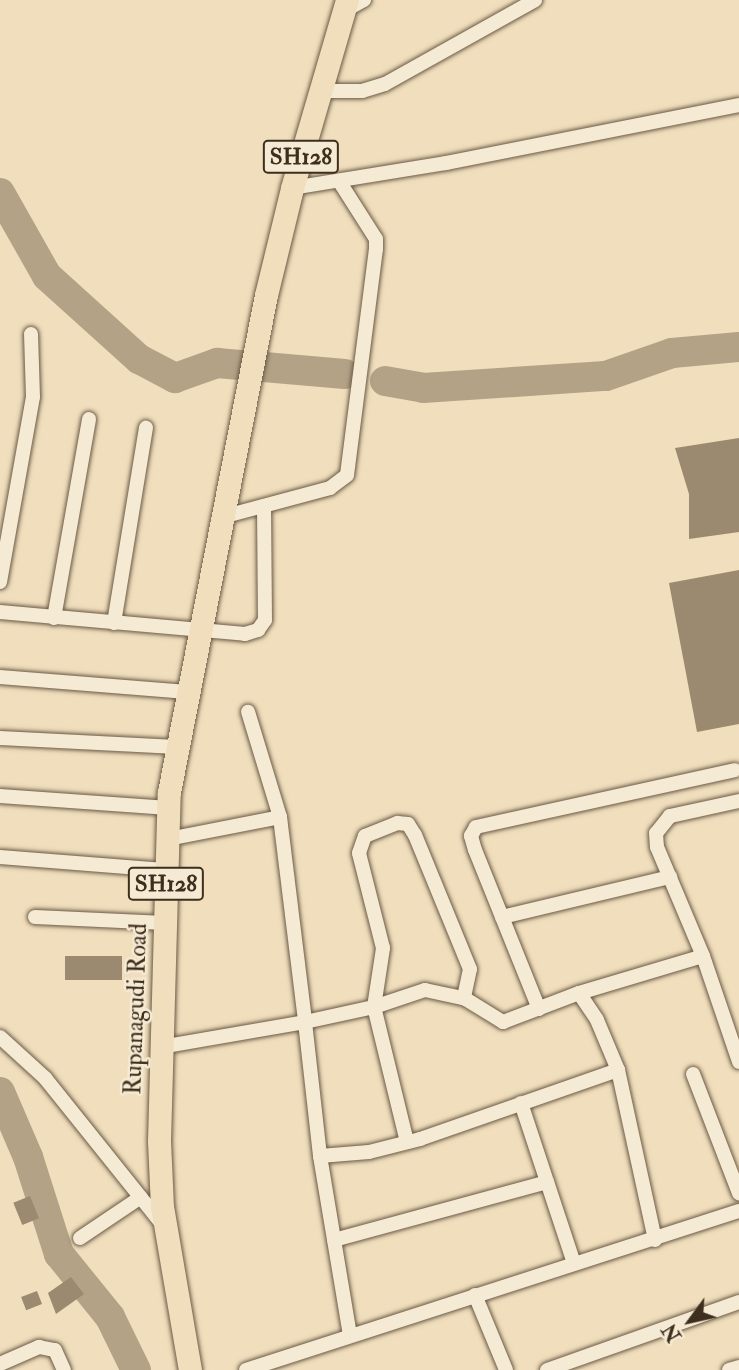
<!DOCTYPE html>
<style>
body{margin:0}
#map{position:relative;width:739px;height:1370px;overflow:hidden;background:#f0debc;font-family:"IM FELL Double Pica",serif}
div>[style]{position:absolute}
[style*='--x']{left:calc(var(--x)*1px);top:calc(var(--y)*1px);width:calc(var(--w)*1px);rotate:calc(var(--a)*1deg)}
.river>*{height:30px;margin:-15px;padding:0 15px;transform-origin:15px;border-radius:15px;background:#b3a286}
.building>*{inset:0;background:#9b8a70;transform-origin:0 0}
.roads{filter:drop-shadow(0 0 2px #6a5a46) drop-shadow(0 0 2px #6a5a46)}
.minor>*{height:14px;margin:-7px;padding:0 7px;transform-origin:7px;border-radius:7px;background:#f5ead3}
.primary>*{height:23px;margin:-11.5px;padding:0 11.5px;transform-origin:11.5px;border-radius:11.5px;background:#f0debc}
span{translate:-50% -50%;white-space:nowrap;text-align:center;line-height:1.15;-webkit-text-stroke:5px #f5ead3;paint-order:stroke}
.shield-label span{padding:2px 5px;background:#f5ead3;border:2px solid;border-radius:5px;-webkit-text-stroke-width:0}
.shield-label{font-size:23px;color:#3e2e1e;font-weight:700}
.street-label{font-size:24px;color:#3e2e1e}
.north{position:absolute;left:655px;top:1286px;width:70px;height:70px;-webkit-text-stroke:5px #f5ead3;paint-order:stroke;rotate:237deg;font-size:19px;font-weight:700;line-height:28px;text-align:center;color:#3e2e1e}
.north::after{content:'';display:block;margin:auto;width:24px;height:32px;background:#3e2e1e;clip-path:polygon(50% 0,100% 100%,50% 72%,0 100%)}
</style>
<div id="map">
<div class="river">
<i style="--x:0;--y:193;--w:95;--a:60.5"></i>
<i style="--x:47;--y:276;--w:124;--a:42.1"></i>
<i style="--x:139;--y:359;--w:41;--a:27.8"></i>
<i style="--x:175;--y:378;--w:45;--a:-19.7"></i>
<i style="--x:217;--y:363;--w:128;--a:4.9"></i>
<i style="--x:385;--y:381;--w:39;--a:10"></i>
<i style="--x:423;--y:388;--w:183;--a:-3.8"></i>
<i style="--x:606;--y:376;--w:70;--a:-19.2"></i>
<i style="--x:672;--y:353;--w:67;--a:-5.1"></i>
<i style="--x:0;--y:1092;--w:71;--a:66.7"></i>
<i style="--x:28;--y:1157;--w:102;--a:72.3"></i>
<i style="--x:59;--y:1254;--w:81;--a:51"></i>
<i style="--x:110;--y:1317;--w:59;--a:63.9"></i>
</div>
<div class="building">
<i style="clip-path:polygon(739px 438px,739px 532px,689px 539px,689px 494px,675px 448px)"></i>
<i style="clip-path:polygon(739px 570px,739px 724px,697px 732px,669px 583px)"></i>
<i style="left:65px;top:956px;width:57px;height:24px"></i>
<i style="left:30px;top:1196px;width:24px;height:18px;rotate:68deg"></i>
<i style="clip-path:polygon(71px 1277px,84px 1294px,56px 1314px,48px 1293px)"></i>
<i style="left:37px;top:1291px;width:14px;height:17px;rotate:69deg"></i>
</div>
<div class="roads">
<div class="minor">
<i style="--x:344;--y:11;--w:23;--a:-29"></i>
<i style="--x:321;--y:91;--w:41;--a:0"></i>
<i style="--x:362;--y:91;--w:24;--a:-17"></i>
<i style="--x:385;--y:84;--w:172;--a:-29.2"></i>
<i style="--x:292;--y:188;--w:156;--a:-9.2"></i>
<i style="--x:446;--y:163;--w:299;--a:-11.2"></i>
<i style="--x:222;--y:517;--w:112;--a:-15"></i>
<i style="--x:330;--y:488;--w:21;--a:-37"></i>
<i style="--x:347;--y:475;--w:228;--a:-82.7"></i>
<i style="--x:376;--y:249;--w:10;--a:-90"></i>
<i style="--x:376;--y:239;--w:69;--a:-122.5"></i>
<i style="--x:0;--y:582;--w:188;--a:-79.9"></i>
<i style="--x:33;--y:397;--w:63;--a:-91.8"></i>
<i style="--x:0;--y:612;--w:246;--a:5.1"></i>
<i style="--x:245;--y:634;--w:14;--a:-17"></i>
<i style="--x:258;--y:630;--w:12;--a:-55"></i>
<i style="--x:265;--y:620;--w:114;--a:-90.5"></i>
<i style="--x:54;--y:618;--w:202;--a:-80"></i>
<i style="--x:114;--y:623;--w:198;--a:-80.7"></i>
<i style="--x:0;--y:677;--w:188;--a:4.6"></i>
<i style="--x:0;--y:738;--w:177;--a:2.9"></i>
<i style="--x:0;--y:796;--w:169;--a:4.1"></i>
<i style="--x:739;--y:801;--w:71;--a:167.7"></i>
<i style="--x:670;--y:816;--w:22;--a:129"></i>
<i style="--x:656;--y:833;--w:14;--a:86"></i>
<i style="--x:657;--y:847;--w:118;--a:67.1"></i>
<i style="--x:703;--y:956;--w:112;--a:71.2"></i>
<i style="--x:280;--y:817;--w:207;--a:83"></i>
<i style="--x:305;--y:1022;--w:71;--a:-12.3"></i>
<i style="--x:374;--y:1007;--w:54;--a:-18.4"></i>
<i style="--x:425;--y:990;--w:40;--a:12"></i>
<i style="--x:464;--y:998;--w:46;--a:31.6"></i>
<i style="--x:503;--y:1022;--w:81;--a:-20.9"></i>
<i style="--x:579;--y:993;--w:129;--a:-16.6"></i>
<i style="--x:168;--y:839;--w:114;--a:-11.1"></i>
<i style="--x:280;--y:817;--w:110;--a:-106.9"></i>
<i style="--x:0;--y:857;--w:168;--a:4.5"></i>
<i style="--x:35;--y:917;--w:130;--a:2.6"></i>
<i style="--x:502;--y:917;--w:173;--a:-13.4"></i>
<i style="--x:579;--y:993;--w:32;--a:56"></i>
<i style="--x:597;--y:1020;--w:54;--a:67.2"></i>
<i style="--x:618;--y:1070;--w:174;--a:77.7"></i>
<i style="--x:539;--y:1009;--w:171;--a:-111.9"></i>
<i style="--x:475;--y:850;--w:15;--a:-106"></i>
<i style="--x:471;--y:836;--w:10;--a:-61"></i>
<i style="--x:476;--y:827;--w:265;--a:-12.4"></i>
<i style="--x:0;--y:1037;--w:61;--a:42.3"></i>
<i style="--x:45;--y:1078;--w:187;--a:51.3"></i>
<i style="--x:161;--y:1047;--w:146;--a:-9.8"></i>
<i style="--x:305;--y:1022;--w:135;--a:83.6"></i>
<i style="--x:320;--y:1156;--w:182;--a:80.5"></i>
<i style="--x:693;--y:1074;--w:128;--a:68.9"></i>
<i style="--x:521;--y:1103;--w:169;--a:71.7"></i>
<i style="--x:407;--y:1142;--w:139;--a:-103.7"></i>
<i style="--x:374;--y:1007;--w:60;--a:-81.3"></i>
<i style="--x:383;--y:948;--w:98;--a:-104.2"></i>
<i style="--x:359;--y:853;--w:18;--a:-71"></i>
<i style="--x:365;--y:836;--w:35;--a:-22"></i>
<i style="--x:397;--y:823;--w:11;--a:5"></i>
<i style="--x:408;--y:824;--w:13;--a:58"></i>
<i style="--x:415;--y:835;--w:145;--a:67.7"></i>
<i style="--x:470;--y:969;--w:30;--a:102"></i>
<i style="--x:320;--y:1156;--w:49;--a:-4.7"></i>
<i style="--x:369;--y:1152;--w:53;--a:-14.3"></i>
<i style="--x:420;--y:1139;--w:210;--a:-19.2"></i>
<i style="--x:80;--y:1238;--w:73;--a:-33.9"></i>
<i style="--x:334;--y:1240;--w:221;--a:-15.2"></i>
<i style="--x:475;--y:1295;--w:81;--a:67.5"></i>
<i style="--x:0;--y:1364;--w:43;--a:-23.6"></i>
<i style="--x:39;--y:1347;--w:16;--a:11"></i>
<i style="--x:55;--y:1350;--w:22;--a:66"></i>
<i style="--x:246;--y:1370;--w:518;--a:-17.88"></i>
<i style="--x:547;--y:1370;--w:204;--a:-19.5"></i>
<i style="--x:729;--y:1370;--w:10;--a:-17"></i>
</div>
<div class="primary">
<i style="--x:190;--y:1370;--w:165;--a:-99.7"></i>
<i style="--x:162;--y:1207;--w:66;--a:-92.6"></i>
<i style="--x:159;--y:1141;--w:349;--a:-88.4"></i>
<i style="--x:169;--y:792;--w:506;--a:-78.96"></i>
<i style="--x:266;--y:295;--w:110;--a:-76.3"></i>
<i style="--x:292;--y:188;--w:196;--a:-73.7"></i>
</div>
</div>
<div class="shield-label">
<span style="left:301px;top:157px">SH128</span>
<span style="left:166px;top:884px">SH128</span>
</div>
<div class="street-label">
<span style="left:136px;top:1009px;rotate:-88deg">Rupanagudi Road</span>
</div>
<div class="north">N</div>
</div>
